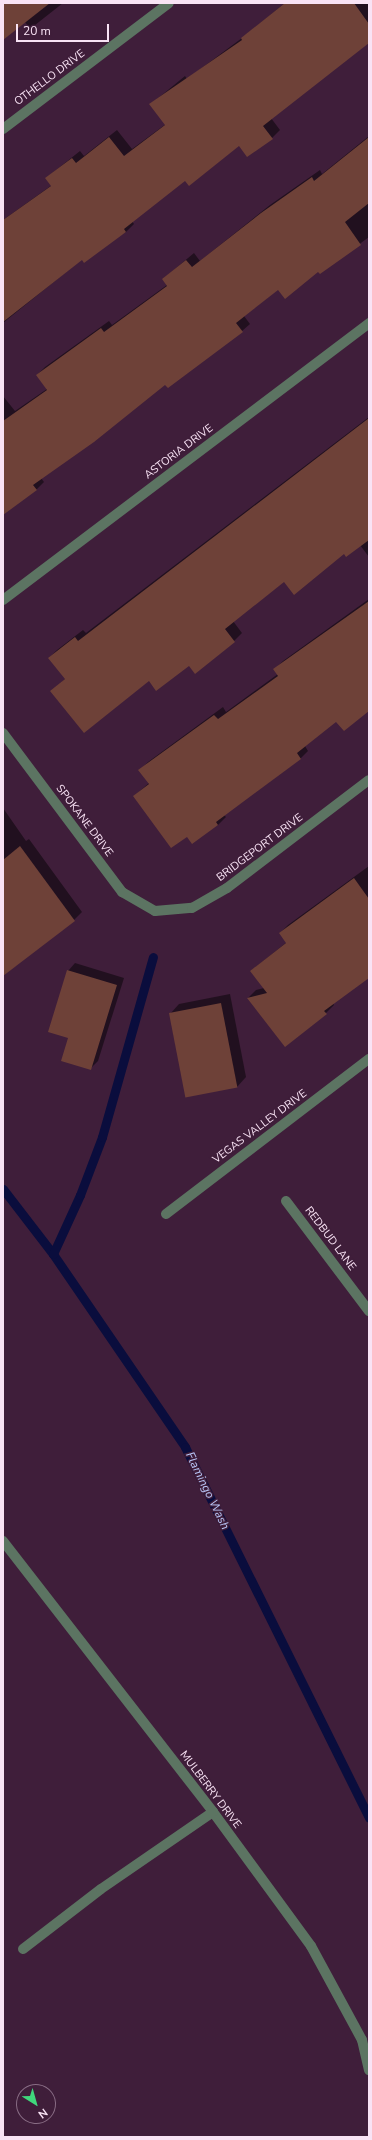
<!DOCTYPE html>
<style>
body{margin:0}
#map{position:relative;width:372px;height:2140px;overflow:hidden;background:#3f1e3a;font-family:"Nunito Sans",sans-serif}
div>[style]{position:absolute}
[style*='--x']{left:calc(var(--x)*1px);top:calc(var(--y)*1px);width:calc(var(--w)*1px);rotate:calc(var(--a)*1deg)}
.shadow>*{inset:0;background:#0007}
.stream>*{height:9px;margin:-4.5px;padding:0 4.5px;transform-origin:4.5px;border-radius:4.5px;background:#0a0d3d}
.building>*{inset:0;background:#6e4138;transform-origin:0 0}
.minor>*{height:10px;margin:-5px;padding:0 5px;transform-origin:5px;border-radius:5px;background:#5c7462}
span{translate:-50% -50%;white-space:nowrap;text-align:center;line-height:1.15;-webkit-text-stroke:3px #3f1e3a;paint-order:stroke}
.street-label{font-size:11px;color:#f9e3f5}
.water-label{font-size:12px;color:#bac8fa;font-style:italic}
.frame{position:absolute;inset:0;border:4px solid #f9e3f5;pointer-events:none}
.north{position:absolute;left:16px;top:2084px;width:40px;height:40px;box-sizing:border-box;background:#3f1e3a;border:1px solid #896d85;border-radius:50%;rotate:143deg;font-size:11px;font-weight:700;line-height:16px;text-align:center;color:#f9e3f5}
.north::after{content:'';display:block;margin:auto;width:14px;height:18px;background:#40d77c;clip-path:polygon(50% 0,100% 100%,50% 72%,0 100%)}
.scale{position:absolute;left:16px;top:24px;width:93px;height:18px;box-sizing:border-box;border:2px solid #f9e3f5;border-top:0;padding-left:5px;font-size:12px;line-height:14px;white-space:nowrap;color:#f9e3f5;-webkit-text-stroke:3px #3f1e3a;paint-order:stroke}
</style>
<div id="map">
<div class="shadow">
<i style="clip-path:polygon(3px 3px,63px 3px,30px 29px,25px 22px,3px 39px)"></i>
<i style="clip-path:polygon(285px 3px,369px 3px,369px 42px,271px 118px,280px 130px,272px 138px,240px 145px,185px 179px,132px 221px,134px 224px,126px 232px,82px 259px,3px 323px,3px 220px,52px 185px,46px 178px,80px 151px,84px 156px,117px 130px,132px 149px,166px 124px,151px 104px,185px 76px,187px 79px,242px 38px)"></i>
<i style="clip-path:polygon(369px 136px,369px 237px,320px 273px,319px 270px,278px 289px,244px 316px,250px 324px,242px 331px,166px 383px,41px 478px,44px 482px,36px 490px,3px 510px,3px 396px,15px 411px,47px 389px,37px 375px,45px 367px,109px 321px,112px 325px,167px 285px,163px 279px,194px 253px,200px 261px,270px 205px,320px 170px,322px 174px)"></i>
<i style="clip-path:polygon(369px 417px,369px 557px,360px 545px,284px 581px,233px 621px,242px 633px,234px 641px,189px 664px,149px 680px,52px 691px,66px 678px,49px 658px,57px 650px,83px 630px,86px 633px)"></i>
<i style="clip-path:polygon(369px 599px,369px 710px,337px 720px,305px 746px,308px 751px,300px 759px,224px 815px,226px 817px,218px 825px,187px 835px,134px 796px,149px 783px,140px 770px,148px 762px,223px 707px,226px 712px,278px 674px,275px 669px,283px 661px)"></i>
<i style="clip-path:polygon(3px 808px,26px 841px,29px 839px,82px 912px,74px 920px,3px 957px)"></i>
<i style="clip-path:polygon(369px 866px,369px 977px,333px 1003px,334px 1005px,326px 1013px,285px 1045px,248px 998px,256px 990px,264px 988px,251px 971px,287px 942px,280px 933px,288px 925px)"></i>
<i style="clip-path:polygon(75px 963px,124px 978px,98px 1061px,90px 1069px,68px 971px)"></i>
<i style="clip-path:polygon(230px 994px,246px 1077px,237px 1087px,170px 1014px,179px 1004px)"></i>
</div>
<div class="stream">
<i style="--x:3;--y:1189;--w:82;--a:52.4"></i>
<i style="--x:53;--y:1254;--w:234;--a:55.6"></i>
<i style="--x:185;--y:1447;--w:414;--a:63.6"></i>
<i style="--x:53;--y:1254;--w:65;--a:-65.4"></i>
<i style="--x:80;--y:1195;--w:62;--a:-69.2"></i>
<i style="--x:102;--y:1137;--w:187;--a:-74.2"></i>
</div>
<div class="building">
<i style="clip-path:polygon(3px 3px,50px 3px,3px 40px)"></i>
<i style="clip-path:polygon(285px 3px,354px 3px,369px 24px,369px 43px,263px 126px,273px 139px,247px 157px,239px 146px,189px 186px,185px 181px,124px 229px,126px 232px,84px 263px,82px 260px,3px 322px,3px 220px,51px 186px,45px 178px,72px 158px,76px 163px,109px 137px,124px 156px,165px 125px,149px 104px,242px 40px,241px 38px)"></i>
<i style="clip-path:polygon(369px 137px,369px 203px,345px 222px,361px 245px,320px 274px,318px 272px,285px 299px,278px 290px,236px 323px,243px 332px,168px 388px,165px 385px,94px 442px,33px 485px,37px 490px,3px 515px,3px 421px,47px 390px,36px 375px,101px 328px,104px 332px,167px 286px,162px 279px,186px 260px,192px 267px,261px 213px,312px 177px,314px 181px)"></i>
<i style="clip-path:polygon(369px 418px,369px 540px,346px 557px,344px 554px,294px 595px,284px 582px,225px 629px,235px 642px,195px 674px,189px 666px,156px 691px,149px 681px,84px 733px,50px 691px,65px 679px,48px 658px,75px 637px,78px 641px)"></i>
<i style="clip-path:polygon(369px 601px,369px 711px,344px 731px,336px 722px,297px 753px,301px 759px,216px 822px,218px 825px,192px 844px,187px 837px,171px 848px,133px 796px,149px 784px,138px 770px,214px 715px,218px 719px,278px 676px,273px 669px)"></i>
<i style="clip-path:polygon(20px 846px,75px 921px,3px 976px,3px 860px)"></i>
<i style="clip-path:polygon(354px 878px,369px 899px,369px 978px,324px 1011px,327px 1014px,285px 1047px,247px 998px,267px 993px,250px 971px,286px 943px,279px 933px)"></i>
<i style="clip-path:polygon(67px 970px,117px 985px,91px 1070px,61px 1061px,68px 1038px,48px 1032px)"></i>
<i style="left:221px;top:1003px;width:86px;height:53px;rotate:79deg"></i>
</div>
<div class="minor">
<i style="--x:3;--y:129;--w:208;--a:-37.2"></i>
<i style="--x:3;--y:600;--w:459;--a:-37.1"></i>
<i style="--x:3;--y:733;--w:199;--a:53.2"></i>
<i style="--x:122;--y:892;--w:38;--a:30"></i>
<i style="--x:155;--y:911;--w:37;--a:-5"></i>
<i style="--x:192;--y:908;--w:40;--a:-29.7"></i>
<i style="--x:227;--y:888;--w:178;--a:-37.3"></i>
<i style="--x:286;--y:1201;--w:138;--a:53"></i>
<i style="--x:166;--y:1214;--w:255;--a:-37.4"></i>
<i style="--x:3;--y:1541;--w:343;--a:52.2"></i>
<i style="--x:213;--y:1812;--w:166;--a:53.8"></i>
<i style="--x:311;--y:1946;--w:107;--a:61.5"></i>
<i style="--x:362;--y:2040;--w:31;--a:77"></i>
<i style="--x:23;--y:1949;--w:98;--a:-37.6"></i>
<i style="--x:101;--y:1889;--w:136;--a:-34.5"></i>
</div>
<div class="street-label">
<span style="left:50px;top:78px;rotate:-37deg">OTHELLO DRIVE</span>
<span style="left:179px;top:452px;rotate:-37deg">ASTORIA DRIVE</span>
<span style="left:84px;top:821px;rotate:53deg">SPOKANE DRIVE</span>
<span style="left:260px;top:848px;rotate:-37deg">BRIDGEPORT DRIVE</span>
<span style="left:260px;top:1127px;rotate:-37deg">VEGAS VALLEY DRIVE</span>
<span style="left:330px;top:1239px;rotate:53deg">REDBUD LANE</span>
<span style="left:210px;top:1790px;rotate:53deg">MULBERRY DRIVE</span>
</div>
<div class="water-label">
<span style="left:207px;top:1491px;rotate:64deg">Flamingo Wash</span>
</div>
<div class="frame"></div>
<div class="north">N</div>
<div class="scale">20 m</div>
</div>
